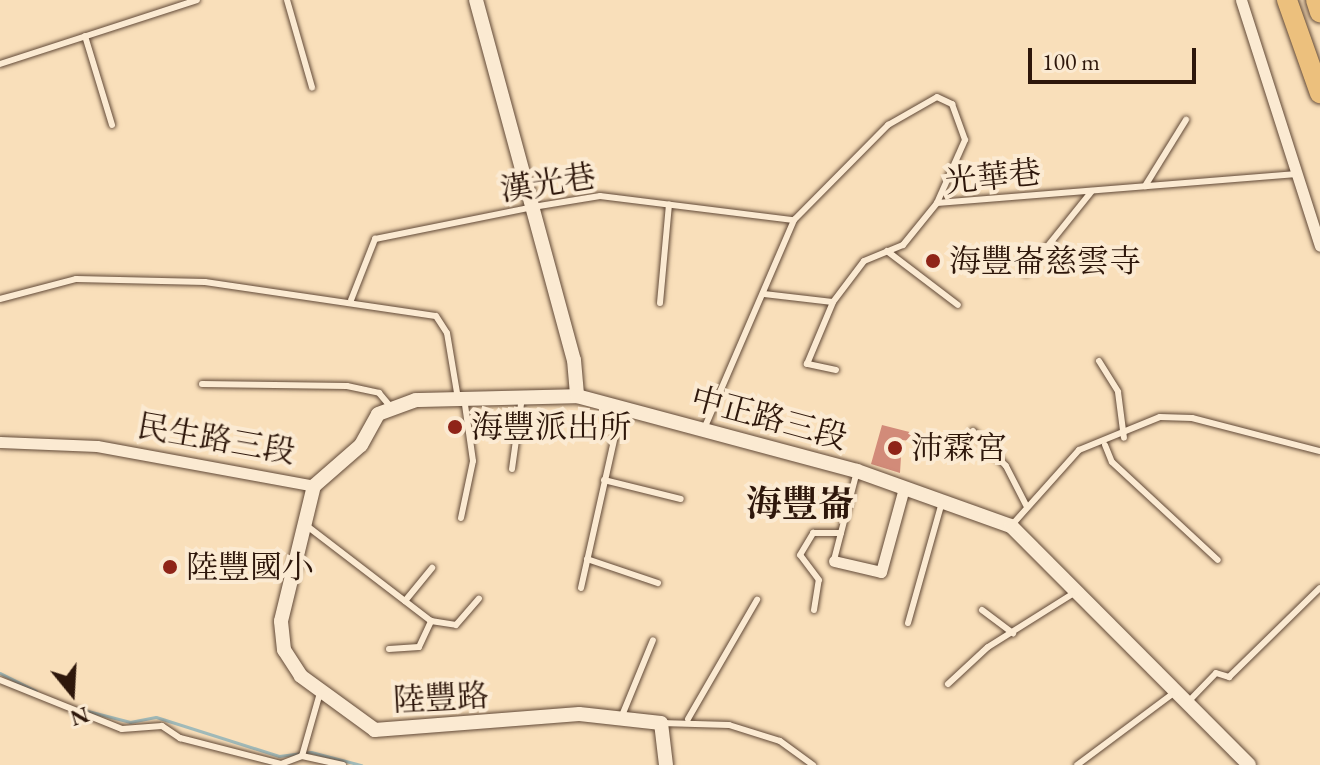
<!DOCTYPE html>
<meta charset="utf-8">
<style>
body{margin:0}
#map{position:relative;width:1320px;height:765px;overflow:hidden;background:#f9dfba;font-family:"EB Garamond","Noto Serif TC",serif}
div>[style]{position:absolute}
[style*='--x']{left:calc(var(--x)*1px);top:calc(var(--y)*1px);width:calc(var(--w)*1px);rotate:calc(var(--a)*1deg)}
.stream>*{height:3px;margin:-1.5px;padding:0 1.5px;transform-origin:1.5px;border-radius:1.5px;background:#a1bab9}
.building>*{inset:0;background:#d28b79}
.roads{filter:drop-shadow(0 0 2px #614937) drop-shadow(0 0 2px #614937)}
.service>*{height:6px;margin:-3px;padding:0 3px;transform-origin:3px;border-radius:3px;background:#fbead2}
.minor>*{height:11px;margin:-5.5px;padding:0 5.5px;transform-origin:5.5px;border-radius:5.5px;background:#fbead2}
.tertiary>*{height:14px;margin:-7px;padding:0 7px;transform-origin:7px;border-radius:7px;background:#fbead2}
.motorway>*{height:20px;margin:-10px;padding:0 10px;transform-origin:10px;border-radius:10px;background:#ecc07d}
.dots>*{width:22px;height:22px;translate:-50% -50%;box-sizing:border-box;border:4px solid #fbead2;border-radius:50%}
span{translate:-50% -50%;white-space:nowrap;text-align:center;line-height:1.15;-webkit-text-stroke:8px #fbead2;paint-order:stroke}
.street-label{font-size:32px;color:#2e170b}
.poi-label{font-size:32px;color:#2e170b}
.left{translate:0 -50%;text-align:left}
.quarter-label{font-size:36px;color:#2e170b;font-weight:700}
.north{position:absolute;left:32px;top:653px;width:80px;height:80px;-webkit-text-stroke:6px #fbead2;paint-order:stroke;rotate:162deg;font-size:22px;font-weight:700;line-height:32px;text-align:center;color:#2e170b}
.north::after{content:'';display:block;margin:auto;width:28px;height:36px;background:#2e170b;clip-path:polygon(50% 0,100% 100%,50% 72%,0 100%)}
.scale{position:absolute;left:1028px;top:48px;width:168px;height:36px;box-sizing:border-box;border:4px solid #2e170b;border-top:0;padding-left:10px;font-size:24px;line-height:28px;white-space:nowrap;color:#2e170b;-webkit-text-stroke:6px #fbead2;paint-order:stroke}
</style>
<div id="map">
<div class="stream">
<i style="--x:0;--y:673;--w:40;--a:26.6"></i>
<i style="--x:76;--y:708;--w:56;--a:14.5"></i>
<i style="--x:130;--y:722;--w:26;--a:-11"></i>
<i style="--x:156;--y:717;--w:129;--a:17.6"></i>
<i style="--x:279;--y:756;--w:32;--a:-7"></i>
<i style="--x:311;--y:752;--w:52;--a:14.6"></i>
</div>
<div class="building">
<i style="clip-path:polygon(882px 425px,929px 437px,927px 443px,902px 440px,900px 473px,871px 464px)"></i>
</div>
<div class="roads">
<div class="service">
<i style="--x:287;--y:0;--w:91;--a:74"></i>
<i style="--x:85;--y:36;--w:93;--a:73.1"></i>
<i style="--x:0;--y:64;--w:207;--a:-18"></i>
<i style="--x:1145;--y:186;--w:78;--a:-58.2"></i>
<i style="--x:887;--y:251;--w:89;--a:37.3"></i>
<i style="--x:1026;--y:273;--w:105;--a:-51.2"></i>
<i style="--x:764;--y:294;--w:69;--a:6.6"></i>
<i style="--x:0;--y:299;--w:79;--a:-14.7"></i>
<i style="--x:76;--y:279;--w:129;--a:1.3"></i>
<i style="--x:205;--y:282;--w:233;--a:8.4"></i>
<i style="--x:436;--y:316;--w:20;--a:57"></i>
<i style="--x:447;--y:333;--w:67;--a:80.5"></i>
<i style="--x:351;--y:300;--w:66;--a:-68.5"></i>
<i style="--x:375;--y:239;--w:161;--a:-11.4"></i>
<i style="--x:533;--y:207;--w:68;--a:-9.3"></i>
<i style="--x:600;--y:196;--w:195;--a:7.1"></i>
<i style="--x:660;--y:303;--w:99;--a:-84.8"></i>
<i style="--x:1099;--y:361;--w:36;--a:58"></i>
<i style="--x:1118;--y:392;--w:46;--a:82.6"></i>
<i style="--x:836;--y:370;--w:30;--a:-168"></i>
<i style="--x:807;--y:364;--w:67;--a:-67.2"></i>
<i style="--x:833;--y:302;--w:51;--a:-52.9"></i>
<i style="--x:864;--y:261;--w:42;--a:-22.3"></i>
<i style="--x:903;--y:245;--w:54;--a:-51"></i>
<i style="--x:937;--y:203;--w:361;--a:-4.6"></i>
<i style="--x:202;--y:384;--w:145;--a:0.8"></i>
<i style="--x:347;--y:386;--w:33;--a:12"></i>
<i style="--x:379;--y:393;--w:17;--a:50"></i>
<i style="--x:704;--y:429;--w:228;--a:-66.7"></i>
<i style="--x:794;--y:220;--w:134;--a:-45.3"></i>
<i style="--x:888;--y:125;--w:56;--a:-29.7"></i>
<i style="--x:937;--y:97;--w:17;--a:25"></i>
<i style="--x:952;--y:104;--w:38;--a:70"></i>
<i style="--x:965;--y:140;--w:69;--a:114"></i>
<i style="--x:973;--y:431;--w:48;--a:46.7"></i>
<i style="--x:1006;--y:466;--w:44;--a:62.9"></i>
<i style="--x:1105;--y:445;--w:18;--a:68"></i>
<i style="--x:1112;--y:462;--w:144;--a:42.8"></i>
<i style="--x:512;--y:469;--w:73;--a:-82.1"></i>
<i style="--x:604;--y:480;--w:79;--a:13.9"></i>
<i style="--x:461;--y:518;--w:58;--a:-78.1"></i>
<i style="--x:473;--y:461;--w:64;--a:-98.1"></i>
<i style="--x:307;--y:526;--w:156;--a:37.5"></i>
<i style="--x:431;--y:621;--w:25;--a:9"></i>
<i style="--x:456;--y:625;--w:35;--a:-49"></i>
<i style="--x:1011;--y:526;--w:102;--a:-48.2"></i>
<i style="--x:1079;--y:450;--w:87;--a:-22.2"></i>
<i style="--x:1160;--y:417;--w:32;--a:2"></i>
<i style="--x:1192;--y:418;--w:132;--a:14.5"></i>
<i style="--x:587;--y:559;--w:75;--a:18.7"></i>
<i style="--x:834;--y:560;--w:92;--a:-75.5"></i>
<i style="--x:581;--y:588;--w:183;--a:-77.4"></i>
<i style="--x:405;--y:601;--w:43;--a:-50.7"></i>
<i style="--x:814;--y:610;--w:30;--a:-81"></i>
<i style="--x:819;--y:580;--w:31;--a:-127"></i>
<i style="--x:800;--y:555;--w:26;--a:-59"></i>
<i style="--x:813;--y:533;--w:28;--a:0"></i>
<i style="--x:982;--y:610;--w:39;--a:37"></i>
<i style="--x:908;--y:623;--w:126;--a:-74.3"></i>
<i style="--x:389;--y:649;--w:30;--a:-4"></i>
<i style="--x:419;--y:647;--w:29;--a:-65"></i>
<i style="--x:0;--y:680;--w:131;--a:21.9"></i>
<i style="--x:122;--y:729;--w:40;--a:-4.3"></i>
<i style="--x:162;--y:726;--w:22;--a:34"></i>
<i style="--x:180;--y:738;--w:104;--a:14.4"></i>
<i style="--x:281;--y:764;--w:22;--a:-21"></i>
<i style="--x:302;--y:756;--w:42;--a:12.4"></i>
<i style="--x:948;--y:684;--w:54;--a:-42.8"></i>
<i style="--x:988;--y:647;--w:102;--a:-32.1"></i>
<i style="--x:1188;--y:702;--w:40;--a:-46"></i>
<i style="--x:1216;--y:673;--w:14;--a:17"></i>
<i style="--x:1229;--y:677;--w:127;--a:-44.4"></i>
<i style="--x:621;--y:718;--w:84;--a:-67.7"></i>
<i style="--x:688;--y:719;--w:138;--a:-59.9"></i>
<i style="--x:661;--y:723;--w:68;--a:1.7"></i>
<i style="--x:729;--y:725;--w:53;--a:17.4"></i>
<i style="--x:780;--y:741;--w:41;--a:36"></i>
<i style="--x:302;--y:756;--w:66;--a:-74.1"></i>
<i style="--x:1077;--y:765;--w:122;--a:-36.7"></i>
</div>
<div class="minor">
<i style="--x:1241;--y:0;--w:258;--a:72.2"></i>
<i style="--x:0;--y:442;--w:97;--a:2.4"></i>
<i style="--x:97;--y:446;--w:221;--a:10.4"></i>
<i style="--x:834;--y:561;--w:48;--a:13.2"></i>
<i style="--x:881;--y:572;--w:87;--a:-74.7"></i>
</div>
<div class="tertiary">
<i style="--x:476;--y:0;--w:373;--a:74.8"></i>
<i style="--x:574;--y:360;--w:36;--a:85"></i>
<i style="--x:666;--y:765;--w:42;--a:-96.8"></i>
<i style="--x:661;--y:723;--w:82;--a:-173.7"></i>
<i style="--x:579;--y:714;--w:205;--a:175.5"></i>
<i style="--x:375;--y:730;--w:92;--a:-143.9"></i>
<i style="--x:301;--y:676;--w:31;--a:-123"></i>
<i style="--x:284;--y:650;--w:29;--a:-96"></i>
<i style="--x:281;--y:621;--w:139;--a:-76.3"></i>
<i style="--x:314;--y:486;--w:62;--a:-41.1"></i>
<i style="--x:361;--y:445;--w:35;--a:-61"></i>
<i style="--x:378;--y:414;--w:40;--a:-20.2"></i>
<i style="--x:416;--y:400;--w:161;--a:-1.4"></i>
<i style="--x:577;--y:396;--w:290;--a:15"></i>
<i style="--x:857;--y:471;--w:164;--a:19.7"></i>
<i style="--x:1011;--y:526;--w:337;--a:45.1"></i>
</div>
<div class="motorway">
<i style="--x:1287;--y:0;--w:99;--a:70.5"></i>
<i style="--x:1316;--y:0;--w:13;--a:72"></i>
</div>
</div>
<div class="dots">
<i style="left:933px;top:261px;background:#8f2418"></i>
<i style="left:455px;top:427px;background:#8f2418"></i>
<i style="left:895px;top:448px;background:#8f2418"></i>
<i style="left:170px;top:567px;background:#8f2418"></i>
</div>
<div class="street-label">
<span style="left:993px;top:177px;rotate:-6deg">光華巷</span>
<span style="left:548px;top:183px;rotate:-9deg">漢光巷</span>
<span style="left:769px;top:418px;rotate:15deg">中正路三段</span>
<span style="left:216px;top:439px;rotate:10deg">民生路三段</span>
<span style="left:441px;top:698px;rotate:-3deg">陸豐路</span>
</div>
<div class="poi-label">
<span class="left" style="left:949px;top:261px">海豐崙慈雲寺</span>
<span class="left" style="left:471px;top:427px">海豐派出所</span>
<span class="left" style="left:911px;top:448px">沛霖宮</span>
<span class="left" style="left:186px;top:567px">陸豐國小</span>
</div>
<div class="quarter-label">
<span style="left:800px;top:504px">海豐崙</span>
</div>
<div class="north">N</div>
<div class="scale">100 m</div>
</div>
